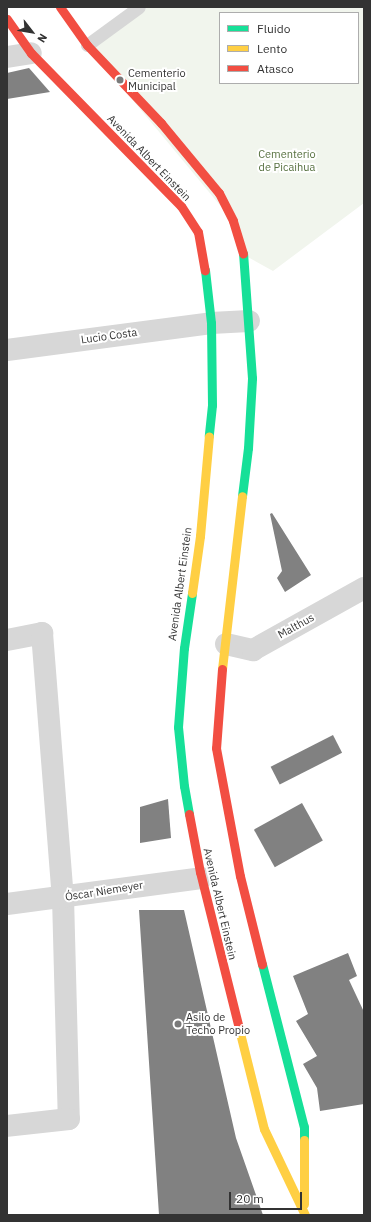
<!DOCTYPE html>
<meta charset="utf-8">
<style>
body{margin:0}
#map{position:relative;width:371px;height:1222px;overflow:hidden;background:#fff;font-family:"IBM Plex Sans",sans-serif}
div>[style]{position:absolute}
[style*='--x']{left:calc(var(--x)*1px);top:calc(var(--y)*1px);width:calc(var(--w)*1px);rotate:calc(var(--a)*1deg)}
.green>*{inset:0;background:#f1f5ed}
.building>*{inset:0;background:#818181;transform-origin:0 0}
.lane>*{height:13px;margin:-6.5px;padding:0 6.5px;transform-origin:6.5px;border-radius:6.5px;background:#d7d7d7}
.street>*{height:22px;margin:-11px;padding:0 11px;transform-origin:11px;border-radius:11px;background:#d7d7d7}
.fast>*{height:9px;margin:-4.5px;padding:0 4.5px;transform-origin:4.5px;border-radius:4.5px;background:#16e098}
.slow>*{height:9px;margin:-4.5px;padding:0 4.5px;transform-origin:4.5px;border-radius:4.5px;background:#ffcf43}
.jam>*{height:9px;margin:-4.5px;padding:0 4.5px;transform-origin:4.5px;border-radius:4.5px;background:#f24e42}
.dots>*{width:11px;height:11px;translate:-50% -50%;box-sizing:border-box;border:2px solid #fff;border-radius:50%}
span{translate:-50% -50%;white-space:nowrap;text-align:center;line-height:1.15;-webkit-text-stroke:4px #fff;paint-order:stroke}
.poi-label{font-size:11px;color:#333}
.left{translate:0 -50%;text-align:left}
.park-label{font-size:11px;color:#56703f}
.street-label{font-size:11px;color:#333}
.frame{position:absolute;inset:0;border:8px solid #333;pointer-events:none}
.legend{position:absolute;left:219px;top:12px;width:140px;height:72px;box-sizing:border-box;background:#fff;border:1px solid #adadad;margin:0;padding:5px 7px;list-style:none;font-size:12px;color:#333}
.legend li{display:flex;align-items:center;gap:8px;height:20px}
.legend b{width:20px;border:1px solid #adadad}
.north{position:absolute;left:12px;top:12px;width:40px;height:40px;-webkit-text-stroke:3px #fff;paint-order:stroke;rotate:121deg;font-size:11px;font-weight:700;line-height:16px;text-align:center;color:#333}
.north::after{content:'';display:block;margin:auto;width:14px;height:18px;background:#333;clip-path:polygon(50% 0,100% 100%,50% 72%,0 100%)}
.scale{position:absolute;left:229px;top:1192px;width:73px;height:18px;box-sizing:border-box;border:2px solid #333;border-top:0;padding-left:5px;font-size:12px;line-height:14px;white-space:nowrap;color:#333;-webkit-text-stroke:3px #fff;paint-order:stroke}
</style>
<div id="map">
<div class="green">
<i style="clip-path:polygon(evenodd,140px 7px,364px 7px,364px 203px,273px 271px,244px 255px,233px 221px,87px 45px,140px 7px,220px 13px,358px 13px,358px 83px,220px 83px,220px 13px)"></i>
</div>
<div class="building">
<i style="clip-path:polygon(29px 68px,50px 92px,7px 99px,7px 73px)"></i>
<i style="clip-path:polygon(272px 513px,311px 575px,285px 592px,277px 578px,282px 571px,270px 514px)"></i>
<i style="left:333px;top:735px;width:20px;height:70px;rotate:63deg"></i>
<i style="clip-path:polygon(168px 799px,171px 838px,140px 843px,140px 807px)"></i>
<i style="left:302px;top:803px;width:43px;height:55px;rotate:61deg"></i>
<i style="clip-path:polygon(139px 910px,184px 910px,236px 1138px,263px 1215px,159px 1215px)"></i>
<i style="clip-path:polygon(348px 953px,357px 976px,349px 980px,364px 1012px,364px 1104px,320px 1111px,317px 1088px,303px 1064px,317px 1056px,296px 1021px,308px 1014px,293px 976px)"></i>
</div>
<div class="lane">
<i style="--x:87;--y:45;--w:64;--a:-36.2"></i>
</div>
<div class="street">
<i style="--x:7;--y:57;--w:24;--a:-9"></i>
<i style="--x:7;--y:350;--w:206;--a:-7.5"></i>
<i style="--x:211;--y:323;--w:38;--a:-3"></i>
<i style="--x:7;--y:640;--w:36;--a:-11"></i>
<i style="--x:42;--y:633;--w:265;--a:85.5"></i>
<i style="--x:63;--y:897;--w:222;--a:88.5"></i>
<i style="--x:69;--y:1119;--w:62;--a:173.6"></i>
<i style="--x:226;--y:644;--w:28;--a:13"></i>
<i style="--x:253;--y:650;--w:127;--a:-29.2"></i>
<i style="--x:7;--y:904;--w:196;--a:-7.6"></i>
</div>
<div class="fast">
<i style="--x:205;--y:270;--w:53;--a:83.5"></i>
<i style="--x:211;--y:323;--w:82;--a:89.3"></i>
<i style="--x:212;--y:405;--w:31;--a:96"></i>
<i style="--x:242;--y:496;--w:48;--a:-82.9"></i>
<i style="--x:248;--y:448;--w:70;--a:-86.7"></i>
<i style="--x:252;--y:378;--w:125;--a:-94.1"></i>
<i style="--x:189;--y:814;--w:28;--a:-100"></i>
<i style="--x:184;--y:786;--w:59;--a:-95.8"></i>
<i style="--x:178;--y:727;--w:79;--a:-85.7"></i>
<i style="--x:184;--y:648;--w:56;--a:-81.7"></i>
<i style="--x:262;--y:964;--w:168;--a:75.6"></i>
<i style="--x:304;--y:1127;--w:13;--a:90"></i>
</div>
<div class="slow">
<i style="--x:192;--y:593;--w:58;--a:-82"></i>
<i style="--x:200;--y:536;--w:100;--a:-84.9"></i>
<i style="--x:222;--y:669;--w:174;--a:-83.4"></i>
<i style="--x:239;--y:1029;--w:103;--a:76"></i>
<i style="--x:264;--y:1129;--w:95;--a:64.5"></i>
<i style="--x:304;--y:1140;--w:64;--a:90"></i>
</div>
<div class="jam">
<i style="--x:60;--y:7;--w:47;--a:54.6"></i>
<i style="--x:87;--y:45;--w:108;--a:46.5"></i>
<i style="--x:161;--y:123;--w:91;--a:50.4"></i>
<i style="--x:219;--y:193;--w:31;--a:63"></i>
<i style="--x:233;--y:221;--w:34;--a:73"></i>
<i style="--x:7;--y:19;--w:42;--a:54.8"></i>
<i style="--x:31;--y:53;--w:214;--a:45.6"></i>
<i style="--x:181;--y:206;--w:31;--a:57"></i>
<i style="--x:198;--y:232;--w:39;--a:80"></i>
<i style="--x:222;--y:669;--w:79;--a:94.3"></i>
<i style="--x:216;--y:748;--w:130;--a:79.4"></i>
<i style="--x:240;--y:876;--w:91;--a:76"></i>
<i style="--x:189;--y:814;--w:59;--a:79.3"></i>
<i style="--x:200;--y:872;--w:162;--a:76"></i>
</div>
<div class="dots">
<i style="left:120px;top:80px;background:#7a7a7a"></i>
<i style="left:178px;top:1024px;background:#7a7a7a"></i>
</div>
<div class="poi-label">
<span class="left" style="left:128px;top:80px">Cementerio<br>Municipal</span>
<span class="left" style="left:186px;top:1024px">Asilo de<br>Techo Propio</span>
</div>
<div class="park-label">
<span style="left:287px;top:161px">Cementerio<br>de Picaihua</span>
</div>
<div class="street-label">
<span style="left:149px;top:158px;rotate:46deg">Avenida Albert Einstein</span>
<span style="left:109px;top:336px;rotate:-8deg">Lucio Costa</span>
<span style="left:180px;top:584px;rotate:-82deg">Avenida Albert Einstein</span>
<span style="left:296px;top:626px;rotate:-29deg">Malthus</span>
<span style="left:104px;top:891px;rotate:-9deg">Óscar Niemeyer</span>
<span style="left:220px;top:904px;rotate:77deg">Avenida Albert Einstein</span>
</div>
<div class="frame"></div>
<ul class="legend">
<li><b style="height:5px;background:#16e098"></b>Fluido</li>
<li><b style="height:5px;background:#ffcf43"></b>Lento</li>
<li><b style="height:5px;background:#f24e42"></b>Atasco</li>
</ul>
<div class="north">N</div>
<div class="scale">20 m</div>
</div>
